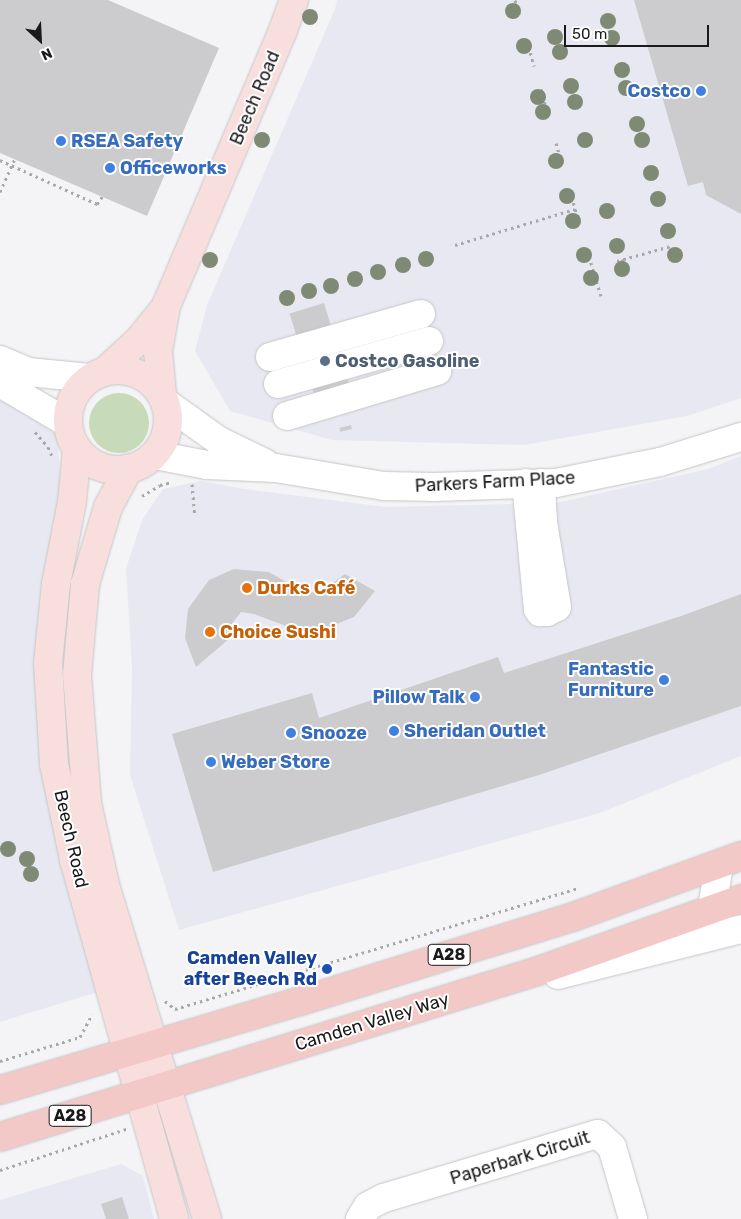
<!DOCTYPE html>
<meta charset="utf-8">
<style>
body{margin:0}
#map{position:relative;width:741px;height:1219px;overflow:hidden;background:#f4f4f6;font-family:Rubik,sans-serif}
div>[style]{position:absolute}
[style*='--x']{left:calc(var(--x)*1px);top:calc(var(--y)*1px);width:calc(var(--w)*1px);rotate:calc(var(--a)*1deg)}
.built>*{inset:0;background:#e8e8f2}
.green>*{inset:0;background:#c7dab9}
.round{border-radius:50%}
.building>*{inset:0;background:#ccccce;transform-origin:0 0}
.path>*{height:3px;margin-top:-1.5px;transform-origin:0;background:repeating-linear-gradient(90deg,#a8a8a9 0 2.5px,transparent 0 6.5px)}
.roads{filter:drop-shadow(0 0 1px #c5c5c7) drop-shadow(0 0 1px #c5c5c7)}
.minor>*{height:28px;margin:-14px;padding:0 14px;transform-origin:14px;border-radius:14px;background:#fff}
.major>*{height:28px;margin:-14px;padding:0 14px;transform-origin:14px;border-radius:14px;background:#f8dfdd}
.major>.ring{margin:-14px;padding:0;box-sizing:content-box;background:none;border:28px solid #f8dfdd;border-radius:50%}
.highway>*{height:28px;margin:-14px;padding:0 14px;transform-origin:14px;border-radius:14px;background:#f3c9c7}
.trees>*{width:16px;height:16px;margin:-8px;border-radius:50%;background:#7f8a74}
.dots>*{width:14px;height:14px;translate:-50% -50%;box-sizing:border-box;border:2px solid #fff;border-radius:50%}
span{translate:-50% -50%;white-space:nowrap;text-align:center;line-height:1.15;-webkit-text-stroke:4px #fff;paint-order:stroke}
.shield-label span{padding:1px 4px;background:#fff;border:1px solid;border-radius:4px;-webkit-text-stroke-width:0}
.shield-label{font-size:16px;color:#1b1a1b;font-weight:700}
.shop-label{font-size:18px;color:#366cbe;font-weight:700}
.right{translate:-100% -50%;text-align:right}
.left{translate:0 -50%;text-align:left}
.street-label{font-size:18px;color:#1b1a1b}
.service-label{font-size:18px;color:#4e5e75;font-weight:700}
.food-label{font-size:18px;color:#c56008;font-weight:700}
.transit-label{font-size:18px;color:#164399;font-weight:700}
.north{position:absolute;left:15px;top:15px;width:50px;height:50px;-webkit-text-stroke:4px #fff;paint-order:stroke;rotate:155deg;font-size:14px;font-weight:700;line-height:20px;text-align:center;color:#1b1a1b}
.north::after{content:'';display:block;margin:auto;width:18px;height:22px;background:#1b1a1b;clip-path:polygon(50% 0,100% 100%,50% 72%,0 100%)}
.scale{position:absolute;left:564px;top:25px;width:145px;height:22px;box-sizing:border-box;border:2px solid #1b1a1b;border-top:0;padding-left:6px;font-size:15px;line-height:18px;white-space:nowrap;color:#1b1a1b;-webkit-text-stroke:4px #fff;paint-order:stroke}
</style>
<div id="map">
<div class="built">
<i style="clip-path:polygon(337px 0,741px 0,741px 398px,687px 416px,524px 445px,332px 440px,230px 411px,195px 351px,207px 305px,335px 9px)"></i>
<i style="clip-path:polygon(0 399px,36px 414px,57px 436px,61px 479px,58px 518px,49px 549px,41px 603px,104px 990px,0 1022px)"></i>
<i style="clip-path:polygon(741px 456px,741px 756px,600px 813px,179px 930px,130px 775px,132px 669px,126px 569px,142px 520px,163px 489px,201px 481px,245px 489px,386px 507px,556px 503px,708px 469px)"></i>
<i style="clip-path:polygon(121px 1164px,143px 1176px,154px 1219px,0 1219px,0 1200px)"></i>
</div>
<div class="green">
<i class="round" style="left:89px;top:393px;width:60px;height:60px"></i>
</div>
<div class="building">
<i style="clip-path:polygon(0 0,108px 0,219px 48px,147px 216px,0 153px)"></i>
<i style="clip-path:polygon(634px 0,741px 0,741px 214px,706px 195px,703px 182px,688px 186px)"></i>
<i style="left:324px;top:303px;width:110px;height:36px;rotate:73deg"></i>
<i style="left:351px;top:425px;width:4px;height:12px;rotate:76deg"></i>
<i style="clip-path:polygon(234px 569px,269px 572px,302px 591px,319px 593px,345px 574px,375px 591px,354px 617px,322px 630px,294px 629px,254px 614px,241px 612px,231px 625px,230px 638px,196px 667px,185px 638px,188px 609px,209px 580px)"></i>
<i style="clip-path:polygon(741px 594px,741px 706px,539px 775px,213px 872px,172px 734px,312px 693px,319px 718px,498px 657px,504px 673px,684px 615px)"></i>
<i style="clip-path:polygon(122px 1197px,129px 1219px,106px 1219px,101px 1204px)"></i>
</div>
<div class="path">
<i style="--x:515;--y:0;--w:15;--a:74"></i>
<i style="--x:527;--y:40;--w:27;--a:75"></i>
<i style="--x:541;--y:89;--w:28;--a:75"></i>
<i style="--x:556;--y:143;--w:25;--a:74"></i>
<i style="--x:0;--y:160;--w:107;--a:24.4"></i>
<i style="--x:97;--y:204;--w:9;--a:-54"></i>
<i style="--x:570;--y:190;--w:38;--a:75"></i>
<i style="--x:0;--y:192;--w:36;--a:-66"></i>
<i style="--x:455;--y:245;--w:125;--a:-16.7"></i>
<i style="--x:587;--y:250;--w:48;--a:73.1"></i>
<i style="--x:622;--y:259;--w:19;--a:72"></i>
<i style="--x:617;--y:261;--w:56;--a:-15.5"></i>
<i style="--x:35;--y:432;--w:20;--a:49"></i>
<i style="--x:48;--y:447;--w:12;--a:66"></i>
<i style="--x:192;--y:484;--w:32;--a:85"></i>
<i style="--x:142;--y:496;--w:21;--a:-31"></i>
<i style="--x:160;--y:485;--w:12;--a:-14"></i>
<i style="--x:165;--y:1001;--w:13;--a:39"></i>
<i style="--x:175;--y:1009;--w:419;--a:-16.7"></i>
<i style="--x:0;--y:1061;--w:84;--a:-16.7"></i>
<i style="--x:80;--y:1037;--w:26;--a:-62"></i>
<i style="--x:0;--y:1170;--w:133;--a:-18"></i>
</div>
<div class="roads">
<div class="minor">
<i style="--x:270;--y:357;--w:157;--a:-15.9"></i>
<i style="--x:0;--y:360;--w:30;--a:23"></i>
<i style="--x:28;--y:372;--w:62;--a:5.5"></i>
<i style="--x:0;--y:383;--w:79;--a:30.5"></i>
<i style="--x:278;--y:384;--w:157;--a:-15.9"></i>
<i style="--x:166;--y:403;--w:65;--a:35.6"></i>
<i style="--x:219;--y:441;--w:51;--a:25.6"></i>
<i style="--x:287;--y:416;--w:157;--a:-16.7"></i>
<i style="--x:155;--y:455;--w:53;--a:10.9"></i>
<i style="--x:207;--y:465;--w:69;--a:2.5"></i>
<i style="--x:276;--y:468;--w:109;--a:9.5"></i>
<i style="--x:384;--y:486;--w:50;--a:1.1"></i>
<i style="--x:434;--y:487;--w:122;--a:-1.9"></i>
<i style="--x:556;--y:483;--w:106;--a:-11.4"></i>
<i style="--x:660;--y:462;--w:85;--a:-17.2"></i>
<i style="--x:526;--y:483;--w:127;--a:84.6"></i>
<i style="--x:538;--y:609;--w:4;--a:56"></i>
<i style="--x:540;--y:612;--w:7;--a:0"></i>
<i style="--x:547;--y:612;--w:11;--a:-27"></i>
<i style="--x:557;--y:607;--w:86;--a:-99.4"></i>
<i style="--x:543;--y:522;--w:39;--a:-93"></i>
<i style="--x:713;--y:929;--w:9;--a:-111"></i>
<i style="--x:710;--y:921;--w:57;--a:-80.9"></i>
<i style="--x:558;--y:975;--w:189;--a:-14.1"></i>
<i style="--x:360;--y:1219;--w:15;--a:-58"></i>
<i style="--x:368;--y:1206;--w:18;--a:-27"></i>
<i style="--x:384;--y:1198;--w:223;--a:-16.7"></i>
<i style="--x:598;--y:1134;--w:19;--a:43"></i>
<i style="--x:612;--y:1147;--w:75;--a:73.7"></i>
</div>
<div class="major">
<i class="ring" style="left:68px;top:370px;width:72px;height:72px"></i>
<i style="--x:105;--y:371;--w:45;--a:-42.3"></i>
<i style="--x:138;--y:341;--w:43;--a:-50.7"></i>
<i style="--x:162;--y:394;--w:43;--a:-95.3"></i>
<i style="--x:158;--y:351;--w:46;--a:-79.9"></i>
<i style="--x:166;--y:306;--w:297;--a:-67"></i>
<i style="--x:282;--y:33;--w:35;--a:-70"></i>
<i style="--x:77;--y:449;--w:53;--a:95.4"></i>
<i style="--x:72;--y:502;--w:84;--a:101"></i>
<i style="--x:56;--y:584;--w:79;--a:95.8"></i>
<i style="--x:48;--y:663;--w:101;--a:86.6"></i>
<i style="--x:54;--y:764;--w:98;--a:78.2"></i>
<i style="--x:74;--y:860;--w:373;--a:74.4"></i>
<i style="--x:129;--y:468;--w:44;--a:118.3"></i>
<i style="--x:108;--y:507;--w:80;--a:106.6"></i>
<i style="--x:85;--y:584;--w:91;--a:95"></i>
<i style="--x:77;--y:675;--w:128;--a:85.5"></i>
<i style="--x:87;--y:803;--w:84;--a:77.6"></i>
<i style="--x:105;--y:885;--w:349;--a:73"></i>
</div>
<div class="highway">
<i style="--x:0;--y:1090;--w:311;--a:-16.5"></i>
<i style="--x:298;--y:1002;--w:288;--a:-17.2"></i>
<i style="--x:573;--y:917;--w:179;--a:-20"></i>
<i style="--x:0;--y:1137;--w:560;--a:-17.14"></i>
<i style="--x:535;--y:972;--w:219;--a:-19.5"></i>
</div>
</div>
<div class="trees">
<i style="left:513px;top:11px"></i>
<i style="left:310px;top:17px"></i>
<i style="left:608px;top:21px"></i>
<i style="left:555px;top:37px"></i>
<i style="left:612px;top:38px"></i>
<i style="left:524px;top:46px"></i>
<i style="left:560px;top:52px"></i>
<i style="left:622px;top:70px"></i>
<i style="left:571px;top:86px"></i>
<i style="left:626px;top:88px"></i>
<i style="left:538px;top:97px"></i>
<i style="left:575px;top:102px"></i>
<i style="left:543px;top:112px"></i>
<i style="left:637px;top:124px"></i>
<i style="left:262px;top:140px"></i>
<i style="left:585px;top:140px"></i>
<i style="left:642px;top:140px"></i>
<i style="left:556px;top:161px"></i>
<i style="left:651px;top:173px"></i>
<i style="left:567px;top:196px"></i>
<i style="left:658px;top:199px"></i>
<i style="left:607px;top:211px"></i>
<i style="left:573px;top:221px"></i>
<i style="left:668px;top:231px"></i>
<i style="left:617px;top:246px"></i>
<i style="left:584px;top:255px"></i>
<i style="left:675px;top:255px"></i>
<i style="left:426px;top:259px"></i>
<i style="left:210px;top:260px"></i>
<i style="left:403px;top:265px"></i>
<i style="left:622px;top:269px"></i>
<i style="left:378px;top:272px"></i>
<i style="left:591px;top:278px"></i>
<i style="left:355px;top:279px"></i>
<i style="left:331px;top:286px"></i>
<i style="left:309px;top:291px"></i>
<i style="left:287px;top:298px"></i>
<i style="left:8px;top:849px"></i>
<i style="left:27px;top:859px"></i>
<i style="left:31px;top:874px"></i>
</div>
<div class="dots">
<i style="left:701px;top:91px;background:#3f7fe0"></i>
<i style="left:61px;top:141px;background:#3f7fe0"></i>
<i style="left:110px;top:168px;background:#3f7fe0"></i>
<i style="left:325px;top:361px;background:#5c6f8a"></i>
<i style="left:247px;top:588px;background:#e8710a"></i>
<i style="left:210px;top:632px;background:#e8710a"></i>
<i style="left:664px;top:680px;background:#3f7fe0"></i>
<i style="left:475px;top:697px;background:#3f7fe0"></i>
<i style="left:394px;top:731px;background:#3f7fe0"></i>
<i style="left:291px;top:733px;background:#3f7fe0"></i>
<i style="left:211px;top:762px;background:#3f7fe0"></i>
<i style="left:327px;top:969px;background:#1a4fb4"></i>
</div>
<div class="shield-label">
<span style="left:449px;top:955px">A28</span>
<span style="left:70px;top:1116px">A28</span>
</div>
<div class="shop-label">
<span class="right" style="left:691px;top:91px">Costco</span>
<span class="left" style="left:71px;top:141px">RSEA Safety</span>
<span class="left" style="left:120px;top:168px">Officeworks</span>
<span class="right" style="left:654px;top:680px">Fantastic<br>Furniture</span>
<span class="right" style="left:465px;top:697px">Pillow Talk</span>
<span class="left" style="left:404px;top:731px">Sheridan Outlet</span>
<span class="left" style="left:301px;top:733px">Snooze</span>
<span class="left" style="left:221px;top:762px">Weber Store</span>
</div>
<div class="street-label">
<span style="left:255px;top:98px;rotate:-67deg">Beech Road</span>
<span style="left:495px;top:482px;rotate:-3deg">Parkers Farm Place</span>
<span style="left:71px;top:839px;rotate:77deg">Beech Road</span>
<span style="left:372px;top:1022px;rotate:-17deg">Camden Valley Way</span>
<span style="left:520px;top:1158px;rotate:-17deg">Paperbark Circuit</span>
</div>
<div class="service-label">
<span class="left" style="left:335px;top:361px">Costco Gasoline</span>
</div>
<div class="food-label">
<span class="left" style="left:257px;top:588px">Durks Café</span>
<span class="left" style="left:220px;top:632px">Choice Sushi</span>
</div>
<div class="transit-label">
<span class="right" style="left:317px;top:969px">Camden Valley<br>after Beech Rd</span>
</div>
<div class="north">N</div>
<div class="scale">50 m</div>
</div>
